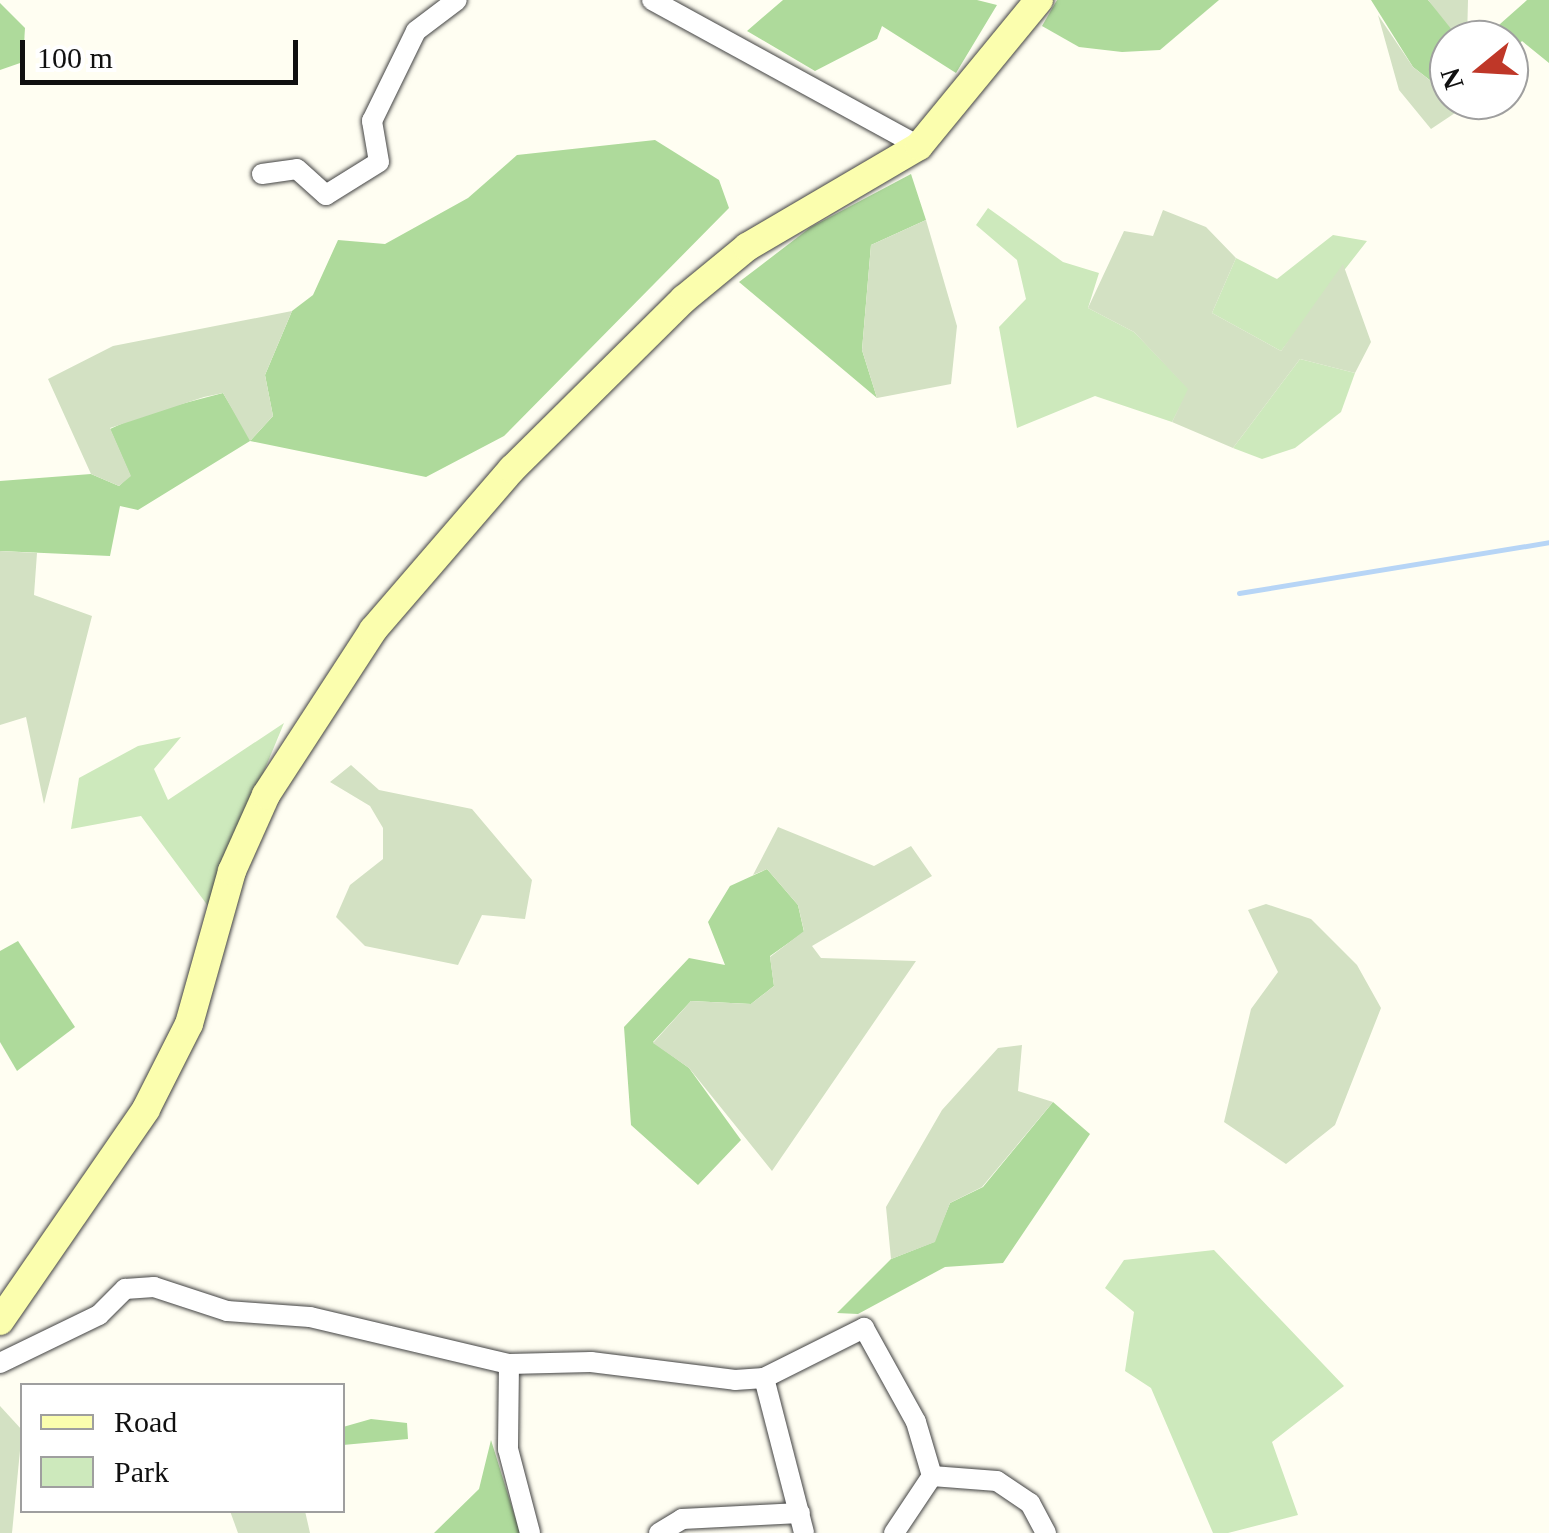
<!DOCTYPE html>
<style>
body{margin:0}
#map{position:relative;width:1549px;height:1533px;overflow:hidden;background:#fffef2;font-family:Georgia,serif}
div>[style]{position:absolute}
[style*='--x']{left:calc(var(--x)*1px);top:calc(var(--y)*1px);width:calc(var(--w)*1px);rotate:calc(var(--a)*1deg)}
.green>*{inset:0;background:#cde9bc}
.forest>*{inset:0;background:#aeda9b}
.cemetery>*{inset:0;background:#d3e1c3}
.stream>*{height:5px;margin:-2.5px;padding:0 2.5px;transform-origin:2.5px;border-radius:2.5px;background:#b7d5f6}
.roads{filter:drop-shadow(0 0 2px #434343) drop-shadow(0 0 2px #434343)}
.street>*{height:20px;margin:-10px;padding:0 10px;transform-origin:10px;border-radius:10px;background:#fff}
.secondary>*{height:28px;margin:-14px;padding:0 14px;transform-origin:14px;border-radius:14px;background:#fbfeae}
span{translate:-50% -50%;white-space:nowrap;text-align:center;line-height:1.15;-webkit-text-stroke:10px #fff;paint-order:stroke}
.legend{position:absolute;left:20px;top:1383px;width:325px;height:130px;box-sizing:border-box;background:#fff;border:2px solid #9f9f9f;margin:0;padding:12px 18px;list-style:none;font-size:30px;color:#101010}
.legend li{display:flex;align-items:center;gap:20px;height:50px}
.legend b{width:50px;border:2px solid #9f9f9f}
.north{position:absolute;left:1429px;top:20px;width:100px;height:100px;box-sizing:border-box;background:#fff;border:2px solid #9f9f9f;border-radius:50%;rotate:252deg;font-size:28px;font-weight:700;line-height:40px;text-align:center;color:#101010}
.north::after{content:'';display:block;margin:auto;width:35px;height:45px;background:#bf3728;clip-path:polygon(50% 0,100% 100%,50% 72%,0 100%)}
.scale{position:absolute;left:20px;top:40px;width:278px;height:45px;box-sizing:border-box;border:5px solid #101010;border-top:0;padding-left:12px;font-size:30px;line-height:35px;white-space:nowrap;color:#101010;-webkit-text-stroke:8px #fff;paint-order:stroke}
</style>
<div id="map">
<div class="green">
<i style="clip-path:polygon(988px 208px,1063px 262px,1099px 273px,1088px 308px,1134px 332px,1189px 389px,1172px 422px,1095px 396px,1017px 428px,999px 327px,1026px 299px,1017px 260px,976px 225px)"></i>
<i style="clip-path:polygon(1333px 235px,1367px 241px,1281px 351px,1212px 313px,1236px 258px,1277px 279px)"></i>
<i style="clip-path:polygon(1300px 359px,1355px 373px,1341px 412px,1295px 448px,1262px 459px,1233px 448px)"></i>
<i style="clip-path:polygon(284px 723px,208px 906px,141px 816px,71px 829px,79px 778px,138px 746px,181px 737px,154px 769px,168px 800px)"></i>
<i style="clip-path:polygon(1214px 1250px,1344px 1386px,1272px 1442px,1298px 1515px,1228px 1533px,1213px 1533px,1151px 1388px,1125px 1371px,1134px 1312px,1105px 1288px,1124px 1260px)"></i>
</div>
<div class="forest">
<i style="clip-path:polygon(783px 0,977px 0,997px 5px,956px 73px,882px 26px,877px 39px,815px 71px,747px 31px)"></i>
<i style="clip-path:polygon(1057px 0,1219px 0,1160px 50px,1122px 52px,1079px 47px,1042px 26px)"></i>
<i style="clip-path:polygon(1371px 0,1428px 0,1449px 23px,1460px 40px,1449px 40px,1449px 95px,1413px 67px)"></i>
<i style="clip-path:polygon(1527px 0,1549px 0,1549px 63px,1522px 41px,1509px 55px,1509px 40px,1482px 40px)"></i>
<i style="clip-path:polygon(0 3px,25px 28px,23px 62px,0 70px)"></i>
<i style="clip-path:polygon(655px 140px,719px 180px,729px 208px,504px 436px,426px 477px,250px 441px,138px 510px,120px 506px,110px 556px,0 551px,0 481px,91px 474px,119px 486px,130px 475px,110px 429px,143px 414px,223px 393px,251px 440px,273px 416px,265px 375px,292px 311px,313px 295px,338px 240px,385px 244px,468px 198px,517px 155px)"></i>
<i style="clip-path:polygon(911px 174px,926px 220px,871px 245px,862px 350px,877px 398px,739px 282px,811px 227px)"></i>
<i style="clip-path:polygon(767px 869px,798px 905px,804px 932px,770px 956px,774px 986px,751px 1004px,691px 1001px,653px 1042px,689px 1068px,741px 1140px,698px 1185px,631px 1125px,624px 1027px,689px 958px,725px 965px,708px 922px,730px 886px)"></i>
<i style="clip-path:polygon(18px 941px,75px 1027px,17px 1071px,0 1042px,0 951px)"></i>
<i style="clip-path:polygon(1053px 1102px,1090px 1134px,1003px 1263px,945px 1267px,858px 1314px,837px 1313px,891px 1259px,934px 1242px,950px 1203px,983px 1187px)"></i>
<i style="clip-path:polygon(371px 1419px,407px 1423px,408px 1439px,343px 1445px,343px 1427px)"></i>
<i style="clip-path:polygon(491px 1440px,520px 1533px,434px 1533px,479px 1489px)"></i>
</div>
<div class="cemetery">
<i style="clip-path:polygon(1428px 0,1468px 0,1467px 40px,1460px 40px)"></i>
<i style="clip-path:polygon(1378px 15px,1413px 67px,1464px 107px,1431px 129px,1399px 90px)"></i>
<i style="clip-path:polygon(1163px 210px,1206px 227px,1236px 258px,1212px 313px,1281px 351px,1343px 264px,1371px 342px,1355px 373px,1300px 359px,1233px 448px,1172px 422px,1188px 389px,1134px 332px,1088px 308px,1124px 231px,1153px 236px)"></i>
<i style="clip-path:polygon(926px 220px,957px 326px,951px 384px,877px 398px,862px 350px,871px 245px)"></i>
<i style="clip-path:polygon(292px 311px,265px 375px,273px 416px,250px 441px,223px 393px,204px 397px,110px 428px,131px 476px,119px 486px,91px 474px,48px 379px,113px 346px)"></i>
<i style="clip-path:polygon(0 551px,37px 553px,34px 595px,92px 616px,44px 804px,26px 717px,0 725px)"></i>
<i style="clip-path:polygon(351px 765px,379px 790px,472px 809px,532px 880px,525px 919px,482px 915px,458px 965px,365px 946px,336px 917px,350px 885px,383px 859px,383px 828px,370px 806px,330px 782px)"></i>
<i style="clip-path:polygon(778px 827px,874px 866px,911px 846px,932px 876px,812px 946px,821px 958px,916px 961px,772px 1171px,689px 1068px,653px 1043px,691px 1001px,751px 1004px,774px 986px,770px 957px,804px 931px,798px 905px,767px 869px,753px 875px)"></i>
<i style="clip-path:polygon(1266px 904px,1311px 919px,1357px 965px,1381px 1008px,1335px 1125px,1286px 1164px,1224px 1122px,1251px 1009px,1278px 972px,1248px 910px)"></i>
<i style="clip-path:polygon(1022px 1045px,1018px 1091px,1053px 1102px,982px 1187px,950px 1203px,935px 1242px,891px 1259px,886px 1207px,942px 1110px,998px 1048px)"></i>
<i style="clip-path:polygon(0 1406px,22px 1430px,12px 1533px,0 1533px)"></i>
<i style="clip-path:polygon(230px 1511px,305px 1511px,310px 1533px,238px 1533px)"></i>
</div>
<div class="stream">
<i style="--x:1239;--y:593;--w:314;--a:-9.3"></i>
</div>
<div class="roads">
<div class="street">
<i style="--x:652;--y:0;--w:304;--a:28.7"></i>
<i style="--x:262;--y:174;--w:35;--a:-8"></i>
<i style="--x:297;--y:169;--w:39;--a:42"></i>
<i style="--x:326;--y:195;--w:62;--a:-31.9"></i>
<i style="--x:379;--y:162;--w:42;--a:-99.7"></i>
<i style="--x:372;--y:121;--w:100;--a:-63.9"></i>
<i style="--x:416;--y:31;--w:51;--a:-37.1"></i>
<i style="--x:0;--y:1363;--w:110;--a:-25.9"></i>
<i style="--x:99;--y:1315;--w:37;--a:-45"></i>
<i style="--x:125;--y:1289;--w:29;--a:-4"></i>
<i style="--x:154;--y:1287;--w:77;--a:18.2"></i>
<i style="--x:227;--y:1311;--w:83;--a:4.1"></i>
<i style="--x:310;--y:1317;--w:204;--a:13.3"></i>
<i style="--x:509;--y:1364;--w:82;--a:-1.4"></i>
<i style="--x:591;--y:1362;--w:145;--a:7.1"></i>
<i style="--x:735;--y:1380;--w:29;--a:-4"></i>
<i style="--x:764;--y:1378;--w:112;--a:-26.6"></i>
<i style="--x:864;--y:1328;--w:107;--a:61"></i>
<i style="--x:916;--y:1422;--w:56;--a:73.5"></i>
<i style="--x:932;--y:1476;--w:65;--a:4.4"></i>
<i style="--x:997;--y:1481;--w:40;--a:34"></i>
<i style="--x:1030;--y:1503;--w:34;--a:62"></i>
<i style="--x:509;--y:1364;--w:85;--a:90.7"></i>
<i style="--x:508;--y:1449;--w:87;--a:75.3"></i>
<i style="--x:764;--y:1378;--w:160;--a:75.5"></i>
<i style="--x:659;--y:1533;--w:27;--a:-31"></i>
<i style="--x:682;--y:1519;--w:118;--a:-2.9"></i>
<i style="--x:894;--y:1533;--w:69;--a:-56.3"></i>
</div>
<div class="secondary">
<i style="--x:0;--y:1321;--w:257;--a:-55.4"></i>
<i style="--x:146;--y:1109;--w:95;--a:-63.2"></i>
<i style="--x:189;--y:1024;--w:159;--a:-74.3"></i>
<i style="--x:232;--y:871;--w:83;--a:-65.9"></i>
<i style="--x:266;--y:795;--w:197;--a:-57"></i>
<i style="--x:373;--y:630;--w:213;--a:-49.2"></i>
<i style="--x:512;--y:469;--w:242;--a:-44.7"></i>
<i style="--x:684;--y:299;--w:82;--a:-39.5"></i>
<i style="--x:747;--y:247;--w:199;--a:-30.4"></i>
<i style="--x:919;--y:146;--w:189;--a:-50.6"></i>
</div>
</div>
<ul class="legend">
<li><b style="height:12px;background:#fbfeae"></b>Road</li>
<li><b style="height:28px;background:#cde9bc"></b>Park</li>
</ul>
<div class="north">N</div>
<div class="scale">100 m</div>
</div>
